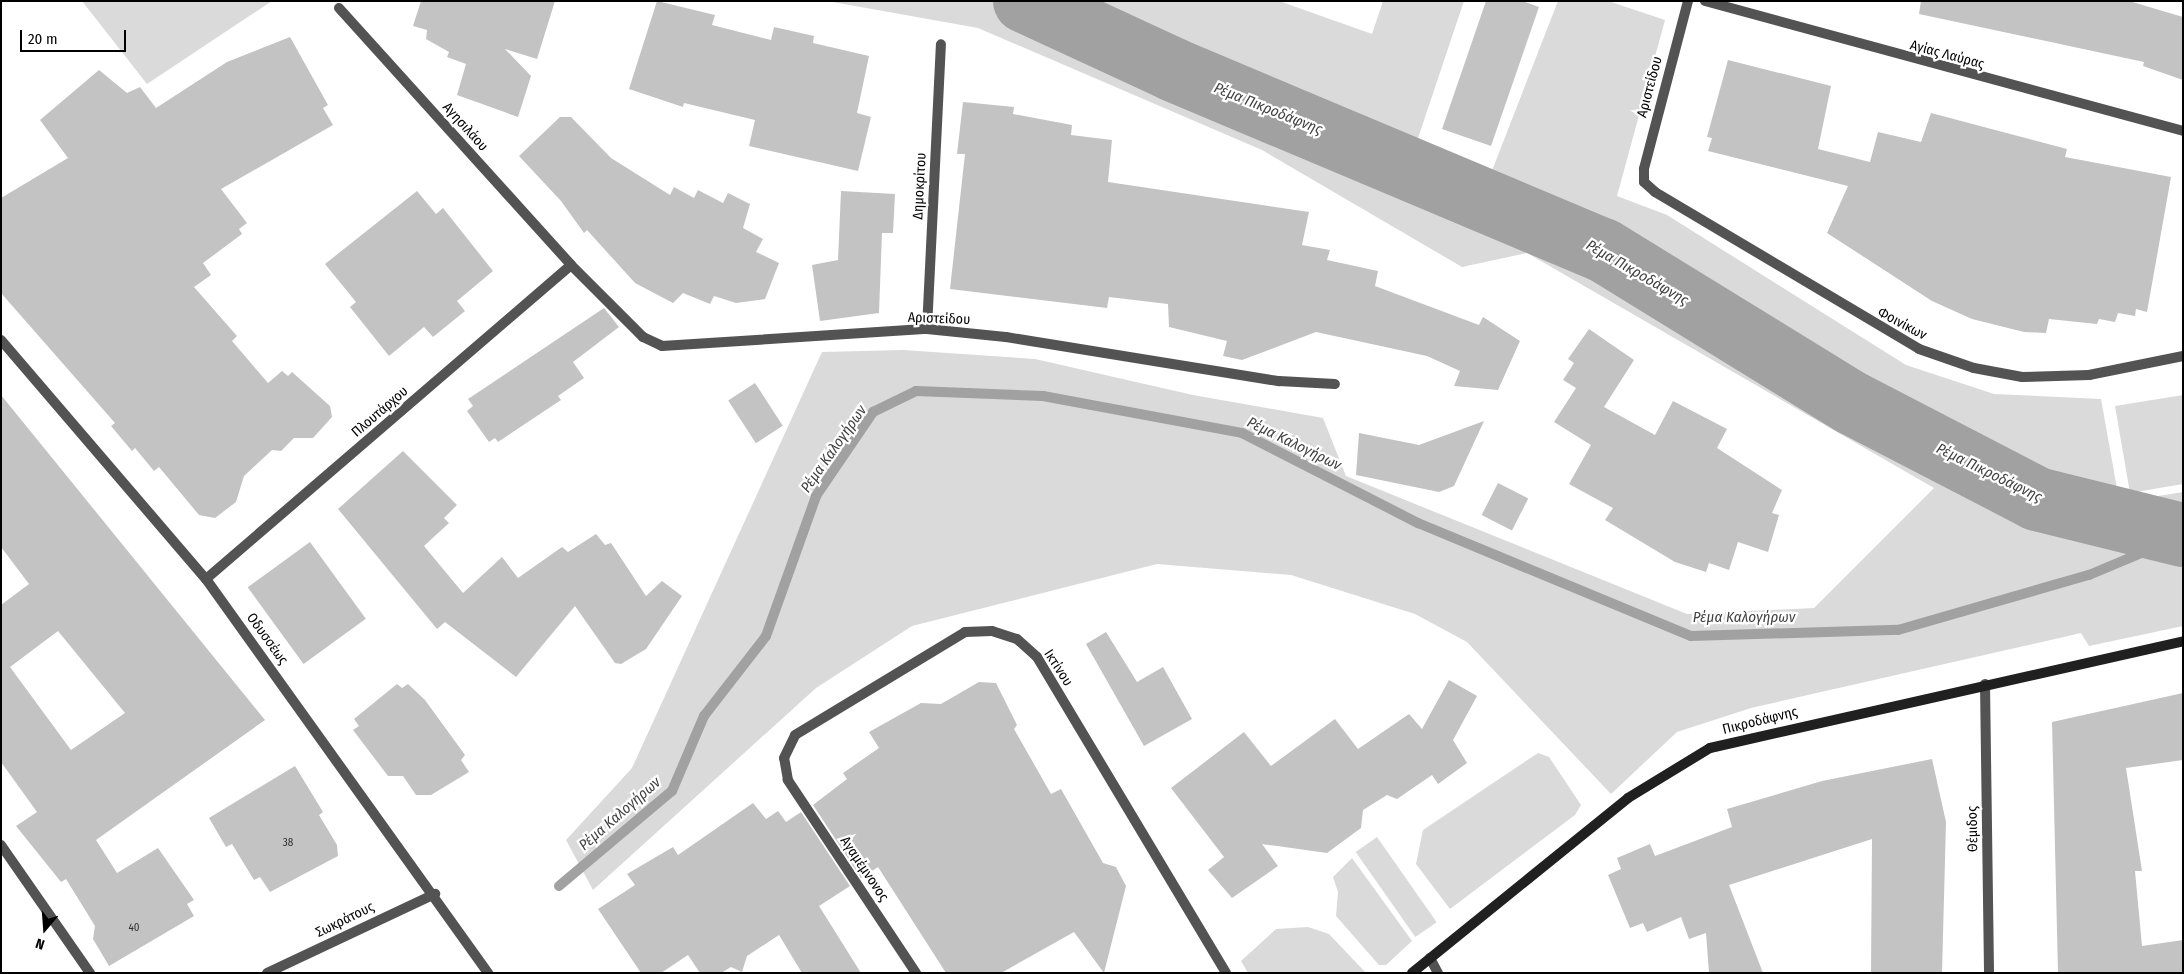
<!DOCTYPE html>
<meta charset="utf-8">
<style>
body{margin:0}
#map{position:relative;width:2184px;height:974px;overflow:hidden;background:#fff;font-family:"Fira Sans Condensed",sans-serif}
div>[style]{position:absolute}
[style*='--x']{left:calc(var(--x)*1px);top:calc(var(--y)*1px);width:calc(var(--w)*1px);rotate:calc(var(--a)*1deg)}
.green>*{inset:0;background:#dadada;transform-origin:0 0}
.stream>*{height:10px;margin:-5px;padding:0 5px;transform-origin:5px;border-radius:5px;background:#a1a1a1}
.river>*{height:64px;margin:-32px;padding:0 32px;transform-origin:32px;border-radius:32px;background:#a1a1a1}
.building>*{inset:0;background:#c3c3c3;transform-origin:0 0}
.street>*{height:10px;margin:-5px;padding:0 5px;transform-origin:5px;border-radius:5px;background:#535353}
.secondary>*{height:10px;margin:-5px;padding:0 5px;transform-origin:5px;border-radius:5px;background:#202020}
span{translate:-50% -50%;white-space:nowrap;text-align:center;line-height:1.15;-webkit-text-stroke:4.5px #fff;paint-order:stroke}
.number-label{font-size:11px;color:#313131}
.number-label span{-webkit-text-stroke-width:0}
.street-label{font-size:14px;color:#000}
.water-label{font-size:15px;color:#424242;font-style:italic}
.frame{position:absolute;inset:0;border:2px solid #000;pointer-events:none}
.north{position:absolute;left:20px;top:904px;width:50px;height:50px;-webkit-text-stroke:4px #fff;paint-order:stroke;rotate:198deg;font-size:14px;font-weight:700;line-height:20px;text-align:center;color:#000}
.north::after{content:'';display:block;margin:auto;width:18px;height:22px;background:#000;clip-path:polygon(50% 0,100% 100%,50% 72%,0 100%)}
.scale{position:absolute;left:20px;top:30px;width:106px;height:22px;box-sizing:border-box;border:2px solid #000;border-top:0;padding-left:6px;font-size:15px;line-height:18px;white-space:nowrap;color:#000;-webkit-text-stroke:4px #fff;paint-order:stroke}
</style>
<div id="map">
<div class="green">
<i style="clip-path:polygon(82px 1px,272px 1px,147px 84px)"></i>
<i style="clip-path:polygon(827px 1px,1279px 1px,1372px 34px,1383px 1px,1464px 1px,1412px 156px,1486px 186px,1558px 1px,1608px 1px,1665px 20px,1617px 196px,1667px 215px,1906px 365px,1994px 394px,2101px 399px,2118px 494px,2133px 500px,2183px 492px,2183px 626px,2089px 646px,2081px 633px,1751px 708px,1677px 732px,1611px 794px,1467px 642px,1415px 614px,1291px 575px,1157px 564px,912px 626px,816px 688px,593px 890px,566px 840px,632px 768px,822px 352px,903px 350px,1035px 359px,1193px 395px,1323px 418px,1346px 476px,1687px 614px,1814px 608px,1934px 488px,1527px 253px,1462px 267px,1262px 150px,978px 28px)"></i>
<i style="clip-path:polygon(2183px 395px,2183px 484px,2130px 493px,2115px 406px)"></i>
<i style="clip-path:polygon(1538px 753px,1549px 757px,1581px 805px,1575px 815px,1450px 909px,1416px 864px,1423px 830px)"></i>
<i style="left:1377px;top:837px;width:104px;height:26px;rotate:55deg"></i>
<i style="clip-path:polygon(1352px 858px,1412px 941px,1386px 965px,1379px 965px,1336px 916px,1338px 892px,1333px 877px)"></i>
<i style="clip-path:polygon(1308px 927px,1329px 934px,1366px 973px,1248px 973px,1241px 961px,1276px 929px)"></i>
</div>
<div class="stream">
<i style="--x:559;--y:886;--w:148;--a:-40.1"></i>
<i style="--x:672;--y:791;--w:82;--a:-66.9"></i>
<i style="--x:704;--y:716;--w:101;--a:-52.2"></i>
<i style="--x:766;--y:636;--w:149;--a:-70.3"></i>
<i style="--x:816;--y:496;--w:102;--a:-55.8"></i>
<i style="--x:873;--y:412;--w:48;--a:-26"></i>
<i style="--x:916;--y:391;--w:127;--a:2.3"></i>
<i style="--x:1043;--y:396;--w:202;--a:10.5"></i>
<i style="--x:1242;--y:433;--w:198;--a:27.1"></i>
<i style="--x:1418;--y:523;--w:295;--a:22.5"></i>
<i style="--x:1691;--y:636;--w:207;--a:-1.7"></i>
<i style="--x:1898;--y:630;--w:199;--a:-16.1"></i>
<i style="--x:2089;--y:575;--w:101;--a:-22.8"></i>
</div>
<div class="river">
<i style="--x:1025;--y:1;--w:164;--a:24.8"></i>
<i style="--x:1174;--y:70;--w:465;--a:22.8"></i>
<i style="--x:1603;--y:250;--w:292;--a:31.6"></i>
<i style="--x:1852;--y:403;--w:208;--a:27.4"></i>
<i style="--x:2037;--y:499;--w:150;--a:13.9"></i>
</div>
<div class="building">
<i style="clip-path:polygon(421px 1px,555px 1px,537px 59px,505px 49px,531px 76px,518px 117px,457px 95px,466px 64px,447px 57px,449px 52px,426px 39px,427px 30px,413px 26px)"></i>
<i style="clip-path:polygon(657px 1px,715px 15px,712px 25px,771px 40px,774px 27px,814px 36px,813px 43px,869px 56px,857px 113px,871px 117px,858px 171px,749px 146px,755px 120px,684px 103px,683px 107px,629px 89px)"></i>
<i style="clip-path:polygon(1486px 1px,1523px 1px,1539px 7px,1491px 146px,1442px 129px)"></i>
<i style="clip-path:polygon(1921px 1px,2129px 1px,2183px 17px,2183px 80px,2143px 66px,2144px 62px,1919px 14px)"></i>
<i style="clip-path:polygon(290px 37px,328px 105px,323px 108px,333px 125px,221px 189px,247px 223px,239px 229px,242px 234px,203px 263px,211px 275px,194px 287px,237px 336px,232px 341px,268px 383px,282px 371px,288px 376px,292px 372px,330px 406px,332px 417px,313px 438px,294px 438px,281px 451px,272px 450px,244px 476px,236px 502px,215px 518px,199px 515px,159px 467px,154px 471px,135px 448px,132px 451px,111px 426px,115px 423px,1px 293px,1px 198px,68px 158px,40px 120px,99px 70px,127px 93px,140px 87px,156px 108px,227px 62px)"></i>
<i style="clip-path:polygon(1728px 60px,1831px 86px,1818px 149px,1870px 162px,1878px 132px,1921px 142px,1931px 113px,2067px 149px,2065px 157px,2171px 177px,2147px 312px,2136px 309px,2135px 316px,2118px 313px,2115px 322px,2099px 319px,2097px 324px,2049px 319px,2046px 333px,2024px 332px,1972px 319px,1932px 301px,1827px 233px,1848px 186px,1708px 151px,1712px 138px,1707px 137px)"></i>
<i style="clip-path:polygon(963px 102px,1014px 107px,1013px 114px,1072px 125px,1071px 135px,1112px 140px,1108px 182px,1309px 212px,1302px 245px,1330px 250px,1327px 260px,1378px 271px,1375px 286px,1479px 325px,1483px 317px,1520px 341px,1498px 390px,1454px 386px,1460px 371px,1427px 356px,1316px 332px,1242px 360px,1223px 356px,1227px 341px,1169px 327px,1168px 304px,1109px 297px,1107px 308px,950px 289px,965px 154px,957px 154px)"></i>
<i style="clip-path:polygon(560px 117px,571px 117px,611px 158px,670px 195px,674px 187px,694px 198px,698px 190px,723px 203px,728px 193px,750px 204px,743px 228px,763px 239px,756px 252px,779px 263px,765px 299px,736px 303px,714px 296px,710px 304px,683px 293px,673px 303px,635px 283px,587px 230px,584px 233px,561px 201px,519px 156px)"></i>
<i style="clip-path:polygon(417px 191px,436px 214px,443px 208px,493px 271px,457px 301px,465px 311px,433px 337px,424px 327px,389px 356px,350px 307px,356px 302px,325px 264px)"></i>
<i style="clip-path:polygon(841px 191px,895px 194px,893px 233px,882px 233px,879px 313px,820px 321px,812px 265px,838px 260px)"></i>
<i style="clip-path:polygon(604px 308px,619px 327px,573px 362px,584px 378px,558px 396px,561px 400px,498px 442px,495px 438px,489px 442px,467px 411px,473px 406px,468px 399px)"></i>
<i style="clip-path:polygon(1589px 329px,1634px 360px,1604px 407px,1655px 435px,1673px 401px,1727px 429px,1717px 448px,1782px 490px,1772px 513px,1779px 515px,1768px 552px,1738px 542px,1729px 570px,1709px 563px,1706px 572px,1675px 562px,1605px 520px,1613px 508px,1569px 484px,1591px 445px,1554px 422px,1576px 388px,1563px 380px,1574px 363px,1568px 359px)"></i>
<i style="left:755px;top:383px;width:51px;height:32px;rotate:57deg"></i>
<i style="clip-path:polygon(evenodd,1px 395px,265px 720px,96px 840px,117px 873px,158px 848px,194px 900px,187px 904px,194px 916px,109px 966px,93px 939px,95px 926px,66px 879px,61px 882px,16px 826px,37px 812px,1px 762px,1px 605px,29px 584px,1px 547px,1px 395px,58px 631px,125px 713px,71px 750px,10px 667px,58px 631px)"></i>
<i style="clip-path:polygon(1484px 421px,1454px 486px,1439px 492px,1356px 475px,1359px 433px,1419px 445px)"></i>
<i style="clip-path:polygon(403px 451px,457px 505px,444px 518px,449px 523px,424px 546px,463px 593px,502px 557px,518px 578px,562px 547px,568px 552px,596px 534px,605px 545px,611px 543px,646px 596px,662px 581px,682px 596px,646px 649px,621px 664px,615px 663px,575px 606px,516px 677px,445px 622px,437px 629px,338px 509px)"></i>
<i style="left:1498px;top:483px;width:34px;height:36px;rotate:27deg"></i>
<i style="left:310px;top:542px;width:95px;height:77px;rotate:54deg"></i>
<i style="clip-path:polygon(1106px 632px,1137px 682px,1163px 667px,1192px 719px,1144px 746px,1086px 644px)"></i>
<i style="clip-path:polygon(1449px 680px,1477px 696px,1453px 740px,1467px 763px,1438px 784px,1432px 775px,1397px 799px,1387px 795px,1363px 810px,1361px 828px,1327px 853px,1262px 844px,1278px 866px,1232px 898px,1208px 870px,1224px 857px,1171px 788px,1244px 732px,1271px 766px,1335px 719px,1358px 749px,1409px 714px,1422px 729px)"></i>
<i style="clip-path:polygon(979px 682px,996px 683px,1017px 725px,1014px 729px,1051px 794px,1061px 789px,1103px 863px,1116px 867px,1126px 886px,1104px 973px,1074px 932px,1001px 973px,946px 973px,878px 867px,861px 878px,813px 805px,847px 779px,843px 773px,879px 748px,869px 732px,921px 703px,941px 704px)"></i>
<i style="clip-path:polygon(397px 684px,402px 688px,408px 684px,425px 700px,465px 755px,461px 760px,469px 772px,431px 795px,416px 795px,403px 776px,388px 776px,353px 730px,359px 726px,354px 719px)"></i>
<i style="clip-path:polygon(2183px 693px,2183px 760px,2126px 768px,2142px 871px,2135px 871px,2142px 946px,2183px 940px,2183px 973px,2058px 973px,2052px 722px)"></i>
<i style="clip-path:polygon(1932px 759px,1946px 822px,1942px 973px,1871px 973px,1872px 839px,1729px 885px,1763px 973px,1709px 973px,1706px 933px,1689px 939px,1681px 917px,1647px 932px,1643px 923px,1630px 928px,1608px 875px,1621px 869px,1617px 858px,1650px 844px,1655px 856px,1732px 827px,1727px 809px,1822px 781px)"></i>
<i style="clip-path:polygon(295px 766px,323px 812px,319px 815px,337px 845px,338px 856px,270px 892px,260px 877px,254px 880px,232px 844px,226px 847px,209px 818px)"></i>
<i style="clip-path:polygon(753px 803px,766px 819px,778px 811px,786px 822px,801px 812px,850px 886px,819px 906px,861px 973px,802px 973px,779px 935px,747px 956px,742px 972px,731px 967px,721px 973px,700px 973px,688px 955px,661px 973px,641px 973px,598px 909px,635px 885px,627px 874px,673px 847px,678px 855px)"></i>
</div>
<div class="street">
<i style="--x:1688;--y:1;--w:174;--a:104.7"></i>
<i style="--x:1644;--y:169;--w:13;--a:90"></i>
<i style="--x:1644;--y:182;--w:15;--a:42"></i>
<i style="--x:1655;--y:192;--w:307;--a:30.7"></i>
<i style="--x:1919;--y:349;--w:58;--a:19.1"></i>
<i style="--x:1974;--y:368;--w:49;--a:10.6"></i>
<i style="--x:2022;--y:377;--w:67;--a:-1.7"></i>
<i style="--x:2089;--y:375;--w:96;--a:-11.4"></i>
<i style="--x:1705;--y:1;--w:495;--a:15.2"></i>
<i style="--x:339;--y:8;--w:346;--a:47.9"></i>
<i style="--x:571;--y:265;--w:102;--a:45"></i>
<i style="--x:643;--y:337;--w:21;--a:25"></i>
<i style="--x:662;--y:346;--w:266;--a:-3.7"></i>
<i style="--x:927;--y:329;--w:79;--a:5.8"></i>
<i style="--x:1006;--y:337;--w:277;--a:9.2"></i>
<i style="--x:1279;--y:381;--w:56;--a:3.1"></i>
<i style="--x:927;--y:329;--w:285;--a:-87.2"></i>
<i style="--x:1;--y:340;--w:315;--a:49.4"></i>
<i style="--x:206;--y:579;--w:485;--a:54.4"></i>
<i style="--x:206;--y:579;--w:481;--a:-40.7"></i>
<i style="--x:1985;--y:684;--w:289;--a:89.2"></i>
<i style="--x:1;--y:845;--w:156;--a:55.2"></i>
<i style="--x:1430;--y:958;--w:17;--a:62"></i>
<i style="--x:267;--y:973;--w:186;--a:-25.2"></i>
<i style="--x:916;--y:973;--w:232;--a:-123.6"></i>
<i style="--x:788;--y:780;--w:22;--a:-100"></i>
<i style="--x:784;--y:758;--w:25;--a:-64"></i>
<i style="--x:795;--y:735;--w:199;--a:-31.2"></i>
<i style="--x:965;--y:632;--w:27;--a:-2"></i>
<i style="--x:992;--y:631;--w:26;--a:18"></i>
<i style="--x:1017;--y:639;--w:27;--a:42"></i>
<i style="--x:1037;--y:657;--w:368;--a:59.1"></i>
</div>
<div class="secondary">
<i style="--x:1412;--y:973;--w:278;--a:-39"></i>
<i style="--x:1628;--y:798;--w:96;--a:-31.4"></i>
<i style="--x:1710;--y:748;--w:485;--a:-12.7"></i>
</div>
<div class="number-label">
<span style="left:288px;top:843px">38</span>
<span style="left:134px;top:928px">40</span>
</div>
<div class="street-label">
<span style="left:1947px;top:55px;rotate:15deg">Αγίας Λαύρας</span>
<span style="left:1650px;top:87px;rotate:-75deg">Αριστείδου</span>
<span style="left:465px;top:127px;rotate:48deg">Αγησιλάου</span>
<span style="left:920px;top:186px;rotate:-87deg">Δημοκρίτου</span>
<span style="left:939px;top:319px;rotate:2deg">Αριστείδου</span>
<span style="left:1902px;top:324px;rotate:28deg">Φοινίκων</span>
<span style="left:380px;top:412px;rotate:-41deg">Πλουτάρχου</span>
<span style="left:267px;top:639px;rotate:54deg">Οδυσσέως</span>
<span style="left:1058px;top:668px;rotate:57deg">Ικτίνου</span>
<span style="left:1760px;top:721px;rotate:-14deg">Πικροδάφνης</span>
<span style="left:1973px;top:829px;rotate:-91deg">Θέμιδος</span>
<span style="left:864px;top:869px;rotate:56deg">Αγαμέμνονος</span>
<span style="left:345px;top:920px;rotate:-26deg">Σωκράτους</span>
</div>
<div class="water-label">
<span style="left:1268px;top:109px;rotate:22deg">Ρέμα Πικροδάφνης</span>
<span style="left:1637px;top:273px;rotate:30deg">Ρέμα Πικροδάφνης</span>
<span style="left:1294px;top:444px;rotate:26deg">Ρέμα Καλογήρων</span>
<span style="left:834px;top:449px;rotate:-55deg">Ρέμα Καλογήρων</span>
<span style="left:1989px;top:473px;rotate:26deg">Ρέμα Πικροδάφνης</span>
<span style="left:1744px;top:618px">Ρέμα Καλογήρων</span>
<span style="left:620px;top:814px;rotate:-41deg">Ρέμα Καλογήρων</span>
</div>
<div class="frame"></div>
<div class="north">N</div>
<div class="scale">20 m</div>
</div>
